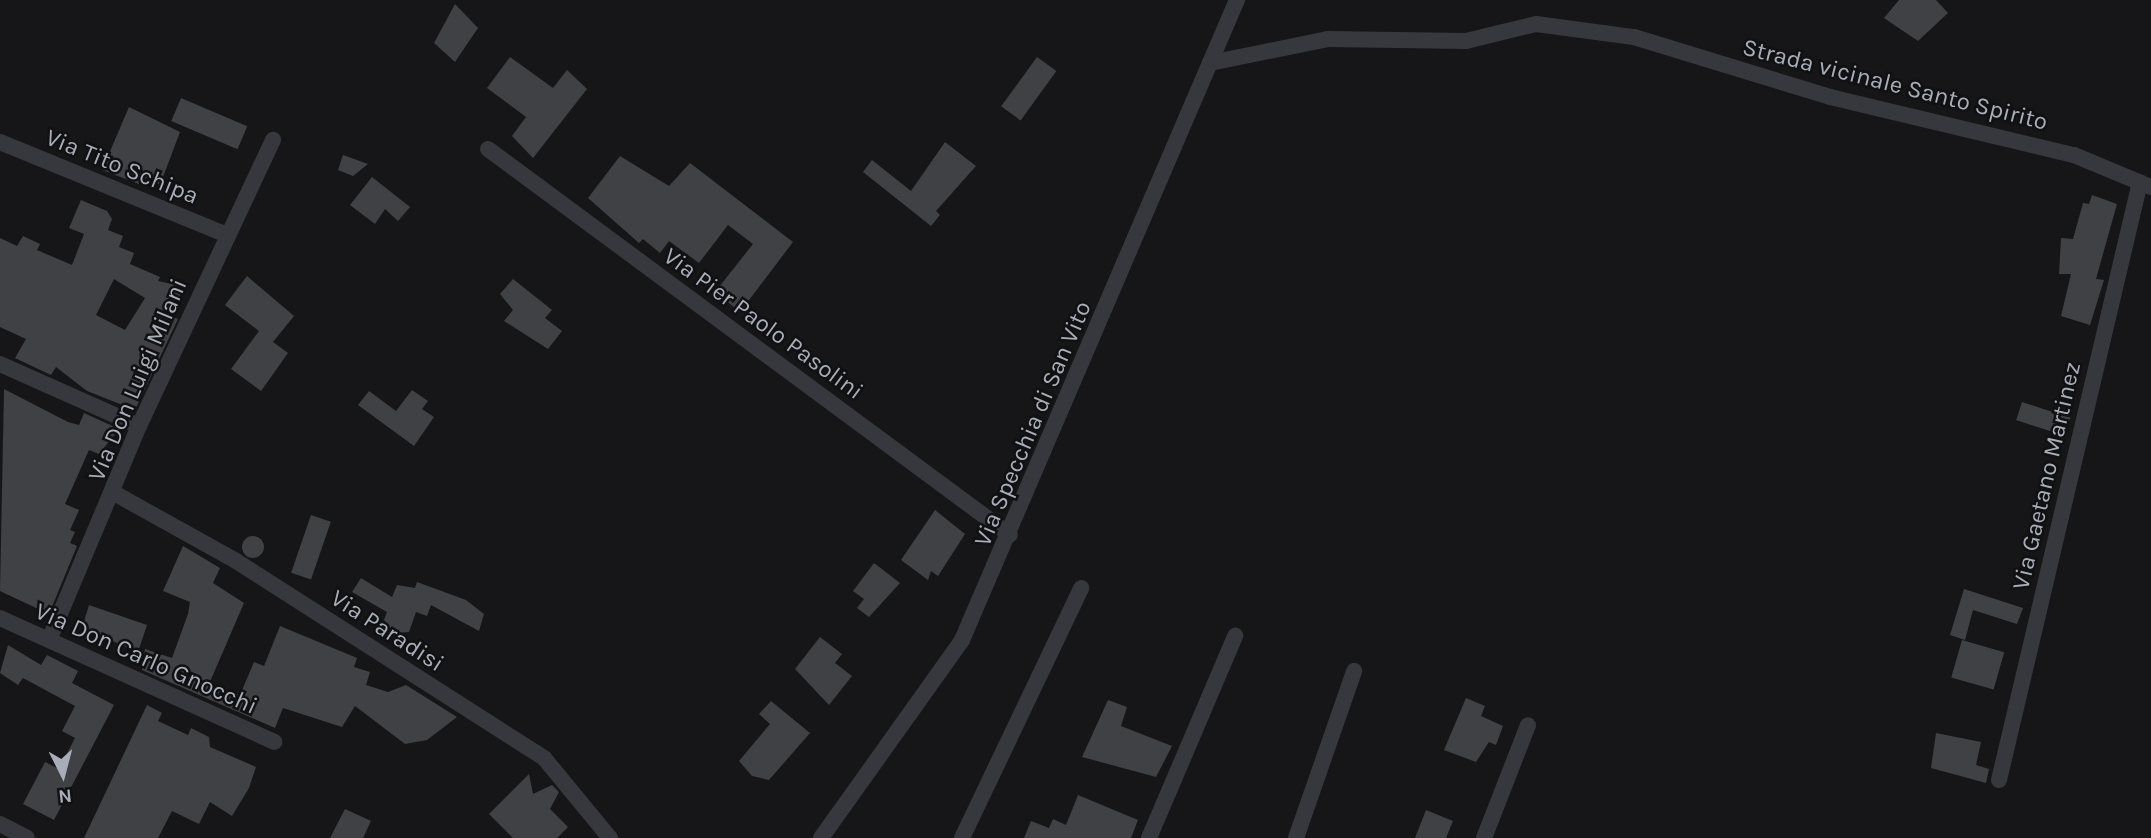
<!DOCTYPE html>
<style>
body{margin:0}
#map{position:relative;width:2151px;height:838px;overflow:hidden;background:#161618;font-family:Karla,sans-serif}
div>[style]{position:absolute}
[style*='--x']{left:calc(var(--x)*1px);top:calc(var(--y)*1px);width:calc(var(--w)*1px);rotate:calc(var(--a)*1deg)}
.building>*{inset:0;background:#404145;transform-origin:0 0}
.round{border-radius:50%}
.street>*{height:16px;margin:-8px;padding:0 8px;transform-origin:8px;border-radius:8px;background:#37383d}
span{translate:-50% -50%;white-space:nowrap;text-align:center;line-height:1.15;-webkit-text-stroke:5px #111113;paint-order:stroke}
.street-label{font-size:24px;color:#a8adb8}
.north{position:absolute;left:28px;top:740px;width:70px;height:70px;-webkit-text-stroke:5px #111113;paint-order:stroke;rotate:174deg;font-size:19px;font-weight:700;line-height:28px;text-align:center;color:#a8adb8}
.north::after{content:'';display:block;margin:auto;width:24px;height:32px;background:#a8adb8;clip-path:polygon(50% 0,100% 100%,50% 72%,0 100%)}
</style>
<div id="map">
<div class="building">
<i style="clip-path:polygon(1899px 0,1936px 0,1948px 13px,1918px 41px,1884px 18px)"></i>
<i style="clip-path:polygon(455px 4px,478px 28px,455px 62px,434px 43px)"></i>
<i style="clip-path:polygon(510px 57px,553px 88px,567px 70px,587px 89px,533px 158px,512px 136px,526px 117px,487px 88px)"></i>
<i style="left:1037px;top:57px;width:24px;height:61px;rotate:36deg"></i>
<i style="left:181px;top:98px;width:72px;height:25px;rotate:23deg"></i>
<i style="clip-path:polygon(129px 107px,180px 132px,160px 185px,142px 177px,139px 184px,102px 170px)"></i>
<i style="clip-path:polygon(945px 142px,976px 166px,936px 211px,940px 215px,931px 226px,863px 172px,872px 160px,911px 191px)"></i>
<i style="clip-path:polygon(343px 155px,368px 164px,353px 176px,338px 170px)"></i>
<i style="clip-path:polygon(620px 156px,669px 186px,690px 163px,793px 242px,740px 312px,715px 292px,753px 244px,728px 225px,699px 263px,669px 241px,660px 253px,643px 239px,639px 243px,588px 198px)"></i>
<i style="clip-path:polygon(372px 177px,410px 207px,398px 221px,385px 209px,375px 224px,350px 205px)"></i>
<i style="clip-path:polygon(2092px 195px,2117px 204px,2096px 279px,2104px 280px,2090px 325px,2061px 316px,2071px 274px,2059px 274px,2061px 238px,2073px 239px,2083px 203px,2089px 204px)"></i>
<i style="clip-path:polygon(evenodd,81px 200px,107px 211px,112px 219px,108px 230px,123px 236px,119px 247px,134px 253px,130px 264px,160px 277px,158px 281px,177px 285px,181px 293px,171px 316px,178px 319px,135px 410px,87px 391px,56px 367px,51px 375px,15px 358px,26px 339px,0 327px,0 238px,17px 246px,23px 236px,40px 244px,37px 250px,72px 265px,84px 234px,69px 228px,81px 200px,114px 279px,145px 298px,125px 330px,96px 315px,114px 279px)"></i>
<i style="clip-path:polygon(247px 276px,294px 316px,273px 342px,288px 353px,261px 391px,231px 369px,259px 331px,225px 305px)"></i>
<i style="clip-path:polygon(513px 279px,552px 310px,545px 318px,562px 331px,548px 349px,504px 321px,513px 310px,500px 294px)"></i>
<i style="clip-path:polygon(4px 389px,68px 422px,79px 425px,84px 413px,119px 429px,99px 454px,89px 450px,65px 504px,79px 510px,70px 530px,75px 532px,70px 543px,77px 546px,49px 614px,0 591px)"></i>
<i style="clip-path:polygon(412px 390px,428px 401px,422px 409px,434px 417px,414px 446px,358px 405px,369px 391px,396px 411px)"></i>
<i style="left:2022px;top:402px;width:51px;height:19px;rotate:18deg"></i>
<i style="clip-path:polygon(935px 510px,965px 534px,938px 576px,931px 571px,928px 580px,901px 560px)"></i>
<i style="left:311px;top:515px;width:21px;height:61px;rotate:19deg"></i>
<i class="round" style="left:242px;top:536px;width:22px;height:22px"></i>
<i style="clip-path:polygon(183px 546px,220px 568px,213px 583px,244px 603px,209px 684px,240px 695px,254px 662px,264px 666px,280px 626px,357px 658px,354px 667px,370px 672px,366px 685px,388px 692px,406px 685px,457px 717px,427px 740px,405px 744px,355px 706px,342px 727px,283px 708px,275px 728px,142px 670px,145px 649px,172px 658px,188px 614px,190px 602px,163px 591px)"></i>
<i style="clip-path:polygon(874px 563px,900px 583px,869px 617px,857px 608px,864px 599px,853px 591px)"></i>
<i style="clip-path:polygon(361px 578px,392px 597px,397px 585px,415px 588px,417px 582px,466px 600px,484px 614px,479px 631px,431px 605px,427px 616px,416px 612px,409px 632px,394px 633px,384px 620px,387px 612px,352px 592px)"></i>
<i style="clip-path:polygon(1964px 589px,2023px 608px,2017px 624px,1973px 610px,1965px 640px,1950px 635px)"></i>
<i style="clip-path:polygon(89px 605px,147px 625px,138px 652px,82px 628px)"></i>
<i style="clip-path:polygon(820px 637px,842px 654px,835px 663px,852px 676px,829px 705px,795px 669px)"></i>
<i style="left:1962px;top:640px;width:44px;height:39px;rotate:16deg"></i>
<i style="clip-path:polygon(8px 645px,41px 665px,47px 655px,78px 671px,72px 683px,114px 705px,54px 820px,23px 804px,45px 762px,59px 769px,75px 738px,62px 731px,75px 706px,23px 678px,18px 685px,0 673px)"></i>
<i style="clip-path:polygon(1466px 698px,1485px 706px,1481px 716px,1503px 726px,1496px 745px,1489px 742px,1476px 762px,1444px 750px)"></i>
<i style="clip-path:polygon(1108px 700px,1127px 707px,1121px 726px,1172px 746px,1156px 777px,1082px 757px)"></i>
<i style="clip-path:polygon(771px 701px,810px 733px,769px 780px,752px 776px,739px 761px,770px 724px,759px 714px)"></i>
<i style="clip-path:polygon(147px 705px,162px 713px,158px 721px,188px 735px,191px 728px,209px 737px,210px 747px,256px 767px,249px 788px,232px 816px,210px 802px,199px 824px,172px 811px,158px 838px,84px 838px)"></i>
<i style="clip-path:polygon(1936px 733px,1981px 742px,1976px 765px,1989px 769px,1986px 783px,1931px 768px)"></i>
<i style="clip-path:polygon(529px 774px,533px 794px,552px 785px,559px 792px,550px 809px,568px 827px,557px 838px,513px 838px,489px 814px)"></i>
<i style="clip-path:polygon(1078px 795px,1138px 820px,1131px 838px,1024px 838px,1031px 821px,1049px 828px,1053px 819px,1066px 825px)"></i>
<i style="clip-path:polygon(345px 809px,371px 821px,363px 838px,330px 838px)"></i>
<i style="clip-path:polygon(1426px 810px,1453px 821px,1446px 838px,1415px 838px)"></i>
</div>
<div class="street">
<i style="--x:1210;--y:63;--w:120;--a:-11.5"></i>
<i style="--x:1328;--y:39;--w:138;--a:0.8"></i>
<i style="--x:1466;--y:41;--w:72;--a:-13.7"></i>
<i style="--x:1536;--y:24;--w:99;--a:7.6"></i>
<i style="--x:1634;--y:37;--w:205;--a:17"></i>
<i style="--x:1830;--y:97;--w:251;--a:13.4"></i>
<i style="--x:2074;--y:155;--w:83;--a:22.6"></i>
<i style="--x:0;--y:142;--w:245;--a:22.3"></i>
<i style="--x:488;--y:149;--w:649;--a:36.48"></i>
<i style="--x:0;--y:364;--w:152;--a:24"></i>
<i style="--x:114;--y:493;--w:140;--a:29.1"></i>
<i style="--x:236;--y:561;--w:366;--a:32.6"></i>
<i style="--x:544;--y:758;--w:104;--a:50.5"></i>
<i style="--x:0;--y:618;--w:301;--a:24.3"></i>
<i style="--x:49;--y:640;--w:232;--a:-67.2"></i>
<i style="--x:139;--y:426;--w:316;--a:-64.9"></i>
<i style="--x:1999;--y:780;--w:614;--a:-76.73"></i>
<i style="--x:0;--y:824;--w:30;--a:27"></i>
<i style="--x:821;--y:838;--w:243;--a:-54.5"></i>
<i style="--x:962;--y:640;--w:697;--a:-66.75"></i>
<i style="--x:962;--y:838;--w:277;--a:-64.5"></i>
<i style="--x:1149;--y:838;--w:220;--a:-66.9"></i>
<i style="--x:1296;--y:838;--w:177;--a:-70.8"></i>
<i style="--x:1484;--y:838;--w:121;--a:-68.7"></i>
</div>
<div class="street-label">
<span style="left:1895px;top:85px;rotate:14deg">Strada vicinale Santo Spirito</span>
<span style="left:122px;top:167px;rotate:22deg">Via Tito Schipa</span>
<span style="left:763px;top:324px;rotate:36deg">Via Pier Paolo Pasolini</span>
<span style="left:138px;top:380px;rotate:-67deg">Via Don Luigi Milani</span>
<span style="left:1033px;top:424px;rotate:-67deg">Via Specchia di San Vito</span>
<span style="left:2047px;top:476px;rotate:-77deg">Via Gaetano Martinez</span>
<span style="left:387px;top:631px;rotate:33deg">Via Paradisi</span>
<span style="left:146px;top:659px;rotate:24deg">Via Don Carlo Gnocchi</span>
</div>
<div class="north">N</div>
</div>
